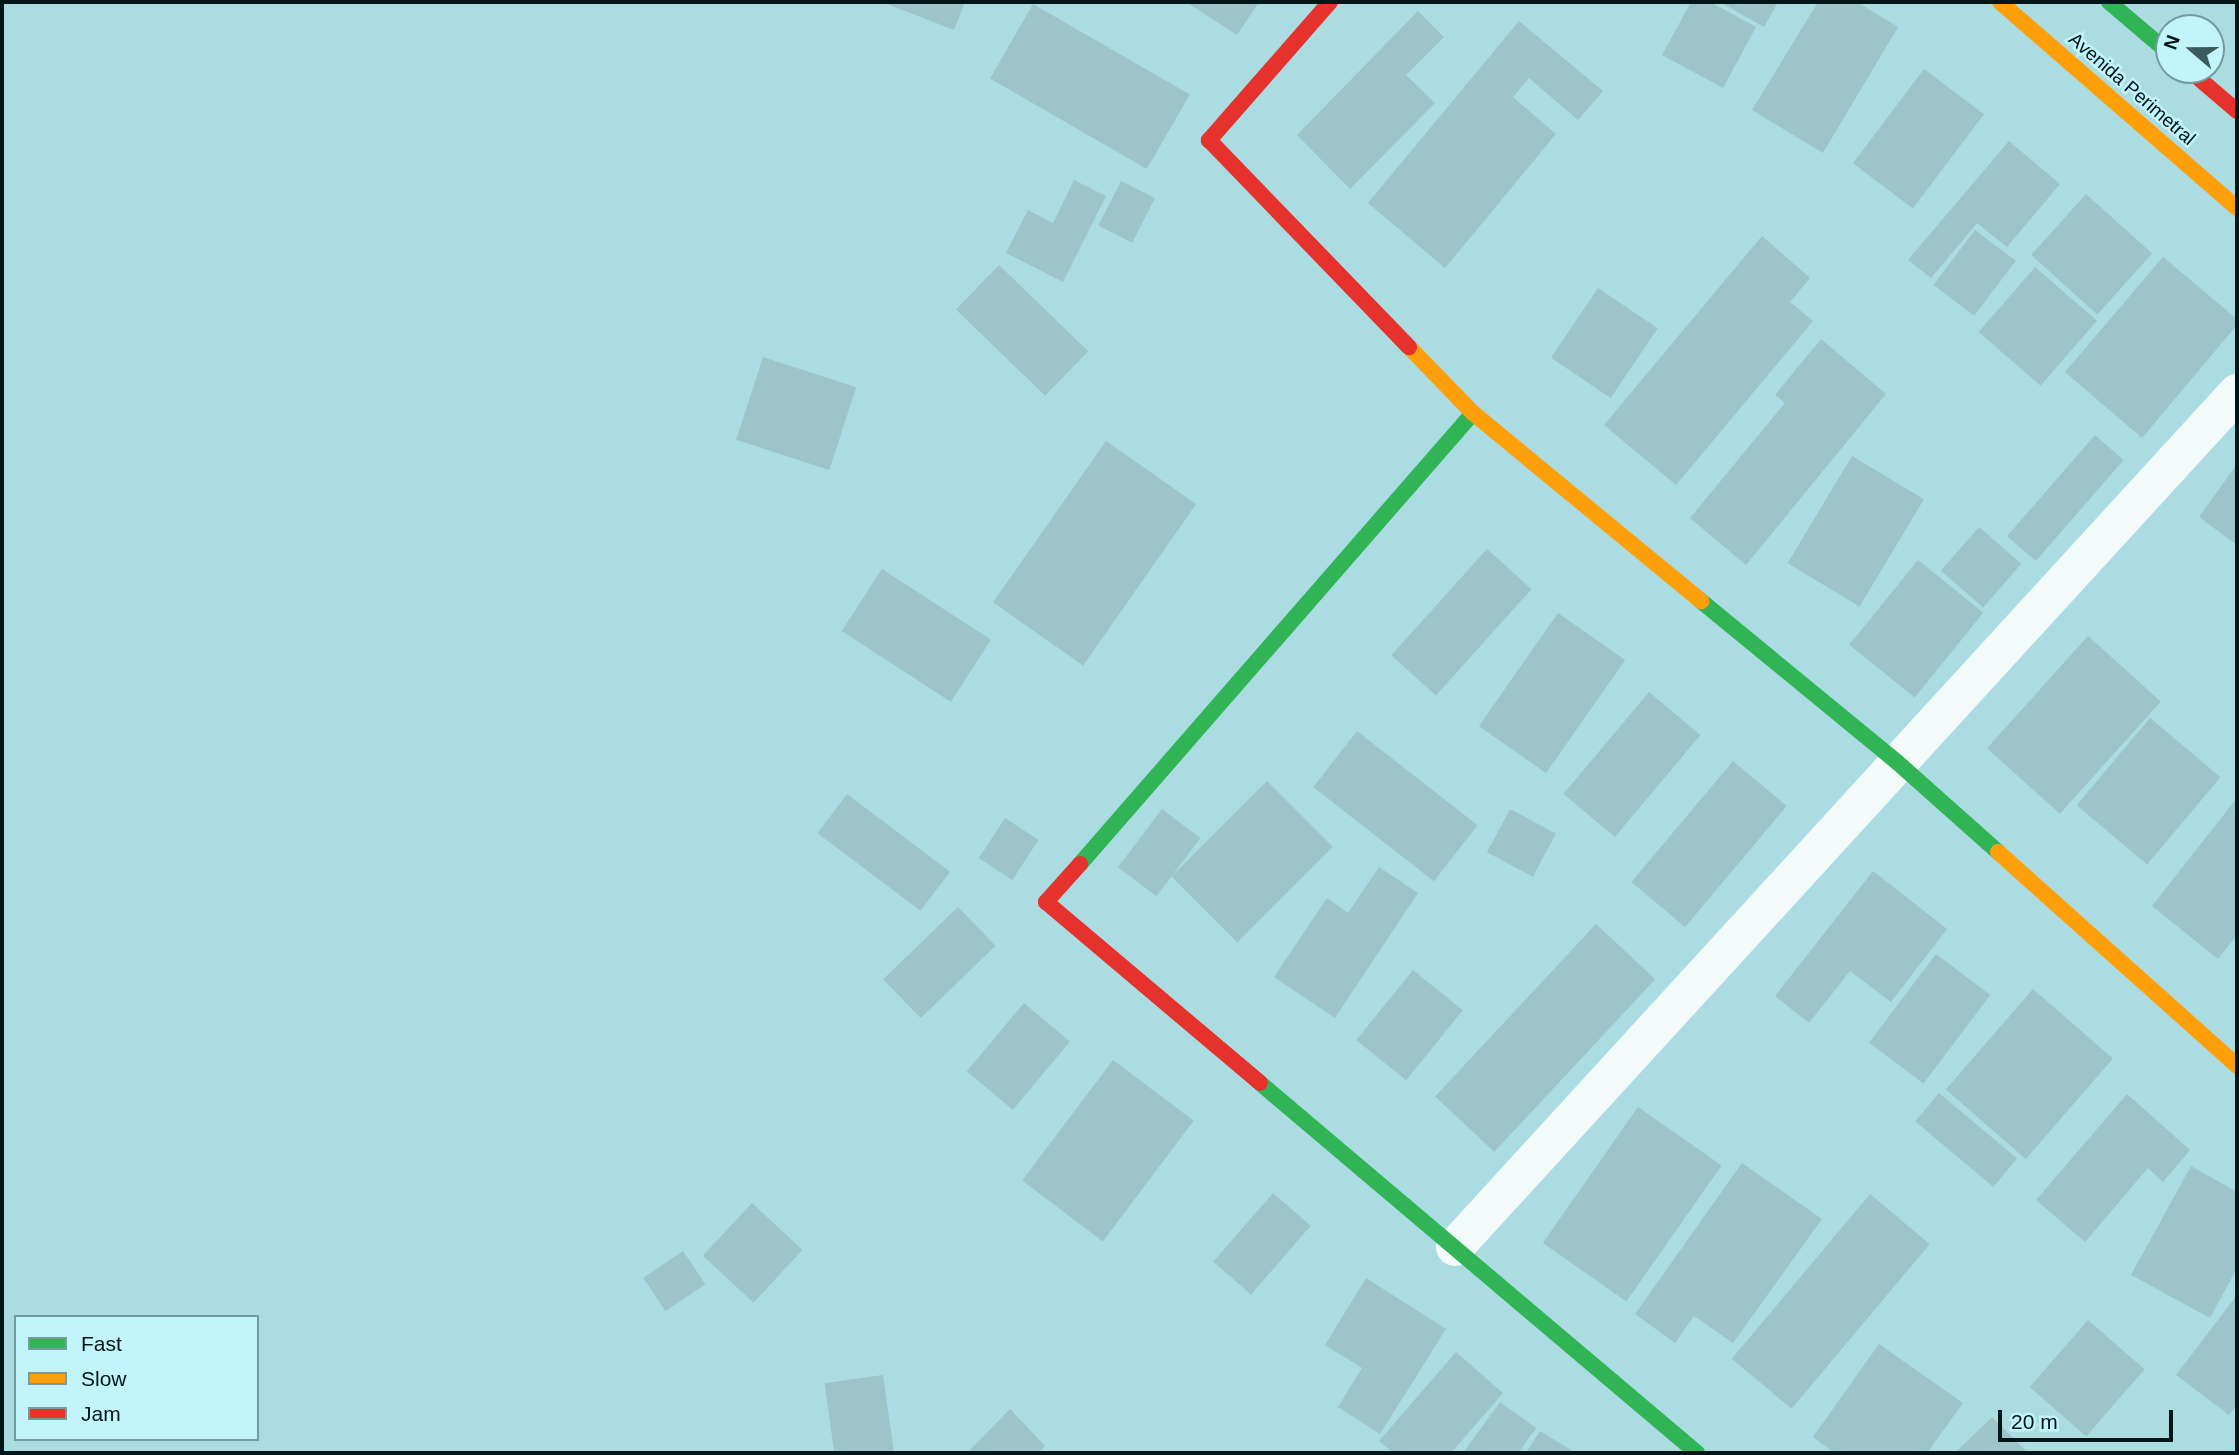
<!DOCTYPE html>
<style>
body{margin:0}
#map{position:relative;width:2239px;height:1455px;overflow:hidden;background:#aadce1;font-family:Helvetica,sans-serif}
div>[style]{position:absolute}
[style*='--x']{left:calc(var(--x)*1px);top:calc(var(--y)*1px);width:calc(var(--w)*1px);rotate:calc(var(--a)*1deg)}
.building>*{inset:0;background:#9dc4c9;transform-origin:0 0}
.street>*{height:38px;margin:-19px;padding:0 19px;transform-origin:19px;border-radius:19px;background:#f2fafa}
.fast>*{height:16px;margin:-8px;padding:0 8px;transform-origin:8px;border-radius:8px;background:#30b455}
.slow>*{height:16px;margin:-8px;padding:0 8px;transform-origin:8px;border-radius:8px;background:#ff9f0a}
.jam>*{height:16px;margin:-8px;padding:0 8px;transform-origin:8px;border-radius:8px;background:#e5322d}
span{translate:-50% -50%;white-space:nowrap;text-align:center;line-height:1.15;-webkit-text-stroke:5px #c1f4fb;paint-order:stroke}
.street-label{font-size:19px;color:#001518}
.frame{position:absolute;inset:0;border:4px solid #001518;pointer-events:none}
.legend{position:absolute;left:14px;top:1315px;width:245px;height:126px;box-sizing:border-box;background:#c1f4fb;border:2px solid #749ba0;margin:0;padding:9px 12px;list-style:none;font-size:21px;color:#001518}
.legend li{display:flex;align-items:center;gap:14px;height:35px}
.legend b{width:35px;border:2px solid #749ba0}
.north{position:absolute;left:2155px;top:14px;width:70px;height:70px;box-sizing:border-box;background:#c1f4fb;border:2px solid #749ba0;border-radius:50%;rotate:290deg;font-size:19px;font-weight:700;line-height:28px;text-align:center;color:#001518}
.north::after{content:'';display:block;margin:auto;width:24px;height:32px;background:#3b5b5e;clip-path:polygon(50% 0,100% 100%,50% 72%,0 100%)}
.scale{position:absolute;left:1998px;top:1410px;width:175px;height:32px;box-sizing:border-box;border:4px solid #001518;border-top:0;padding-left:9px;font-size:21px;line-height:24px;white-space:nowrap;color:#001518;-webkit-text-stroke:5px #c1f4fb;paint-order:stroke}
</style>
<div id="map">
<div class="building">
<i style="clip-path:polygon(882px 2px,965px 2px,954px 30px)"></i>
<i style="clip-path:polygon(1186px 2px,1259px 2px,1237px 35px)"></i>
<i style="clip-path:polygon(1691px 2px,1710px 2px,1756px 27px,1723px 88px,1662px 55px)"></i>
<i style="clip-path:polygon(1720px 2px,1778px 2px,1764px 27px)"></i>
<i style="clip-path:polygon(1818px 2px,1857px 2px,1898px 27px,1823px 153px,1752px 110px)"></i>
<i style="left:1033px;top:4px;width:181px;height:86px;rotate:30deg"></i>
<i style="clip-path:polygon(1418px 11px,1444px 37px,1406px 75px,1435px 103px,1350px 189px,1297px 135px)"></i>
<i style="clip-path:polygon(1519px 21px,1603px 91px,1578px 120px,1529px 78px,1513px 97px,1556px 134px,1445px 268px,1368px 203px)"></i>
<i style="left:1924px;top:69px;width:75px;height:118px;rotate:37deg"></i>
<i style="clip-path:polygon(2009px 141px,2060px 184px,2007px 247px,1977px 223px,1931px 278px,1908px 260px)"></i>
<i style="clip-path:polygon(1074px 180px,1106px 196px,1063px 282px,1006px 253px,1028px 210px,1053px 223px)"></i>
<i style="left:1121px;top:181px;width:38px;height:50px;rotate:27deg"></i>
<i style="left:2086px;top:194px;width:89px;height:82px;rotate:42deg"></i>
<i style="left:1975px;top:230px;width:51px;height:69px;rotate:37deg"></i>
<i style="clip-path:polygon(1762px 236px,1810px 278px,1790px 302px,1813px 321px,1676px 485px,1604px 425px)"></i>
<i style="clip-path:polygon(2163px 257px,2237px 319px,2237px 325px,2142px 438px,2065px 372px)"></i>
<i style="left:999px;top:265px;width:124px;height:62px;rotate:44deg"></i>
<i style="left:2035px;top:267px;width:82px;height:86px;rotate:41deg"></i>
<i style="left:1598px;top:288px;width:72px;height:84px;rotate:34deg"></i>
<i style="clip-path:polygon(1821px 339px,1886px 394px,1746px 565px,1690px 518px,1785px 403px,1775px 395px)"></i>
<i style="left:763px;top:357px;width:98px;height:87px;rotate:18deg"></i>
<i style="left:2095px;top:435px;width:38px;height:134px;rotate:41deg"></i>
<i style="left:1106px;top:441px;width:110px;height:197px;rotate:35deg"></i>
<i style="left:1852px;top:456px;width:84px;height:125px;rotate:31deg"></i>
<i style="clip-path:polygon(2237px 464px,2237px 545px,2199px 517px)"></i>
<i style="left:1979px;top:527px;width:56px;height:58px;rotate:41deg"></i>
<i style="left:1487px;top:549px;width:60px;height:143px;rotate:42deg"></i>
<i style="left:1918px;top:560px;width:84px;height:109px;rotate:39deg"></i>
<i style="left:882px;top:569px;width:130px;height:74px;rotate:33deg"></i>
<i style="left:1558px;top:613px;width:82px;height:138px;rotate:35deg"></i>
<i style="left:2088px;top:636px;width:98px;height:151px;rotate:42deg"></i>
<i style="left:1649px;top:692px;width:67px;height:133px;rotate:40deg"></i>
<i style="left:2150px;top:718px;width:92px;height:114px;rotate:40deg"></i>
<i style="left:1357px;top:731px;width:153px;height:71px;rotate:38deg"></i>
<i style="left:1733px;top:761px;width:70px;height:158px;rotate:40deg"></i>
<i style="left:1267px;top:781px;width:93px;height:135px;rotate:45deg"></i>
<i style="left:847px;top:794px;width:129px;height:49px;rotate:37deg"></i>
<i style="clip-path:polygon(2237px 798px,2237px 935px,2218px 959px,2152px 906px)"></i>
<i style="left:1162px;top:809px;width:48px;height:73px;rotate:37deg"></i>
<i style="left:1510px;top:809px;width:52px;height:49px;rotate:28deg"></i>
<i style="left:1005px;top:818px;width:40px;height:48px;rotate:33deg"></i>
<i style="clip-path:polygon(1379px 867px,1418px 893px,1335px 1018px,1274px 977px,1327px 898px,1348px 913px)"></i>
<i style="clip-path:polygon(1873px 871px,1947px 929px,1891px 1002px,1850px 971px,1809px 1023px,1775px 996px)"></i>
<i style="left:958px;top:907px;width:54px;height:104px;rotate:46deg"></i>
<i style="left:1596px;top:924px;width:81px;height:236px;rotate:43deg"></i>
<i style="left:1936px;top:954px;width:68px;height:111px;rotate:37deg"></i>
<i style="left:1413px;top:970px;width:64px;height:90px;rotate:39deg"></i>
<i style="left:2033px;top:989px;width:106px;height:133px;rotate:41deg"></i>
<i style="left:1024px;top:1003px;width:60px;height:89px;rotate:40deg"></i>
<i style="left:1113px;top:1060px;width:101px;height:151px;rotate:37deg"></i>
<i style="left:1939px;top:1093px;width:102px;height:37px;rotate:40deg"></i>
<i style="clip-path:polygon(2127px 1094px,2190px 1150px,2163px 1182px,2148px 1168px,2085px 1242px,2036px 1200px)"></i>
<i style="left:1638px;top:1107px;width:102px;height:166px;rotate:35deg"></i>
<i style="clip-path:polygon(1742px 1163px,1822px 1219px,1733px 1343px,1694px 1316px,1675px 1343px,1635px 1314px)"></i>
<i style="clip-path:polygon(2191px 1166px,2237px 1192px,2237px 1268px,2210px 1318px,2131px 1275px)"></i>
<i style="left:1273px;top:1193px;width:50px;height:91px;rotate:41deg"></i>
<i style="left:1870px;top:1194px;width:78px;height:215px;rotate:40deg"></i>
<i style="left:752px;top:1203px;width:69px;height:72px;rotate:43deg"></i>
<i style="left:683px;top:1251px;width:40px;height:48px;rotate:56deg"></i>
<i style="clip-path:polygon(1366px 1278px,1446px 1329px,1380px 1434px,1338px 1407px,1362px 1368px,1325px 1345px)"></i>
<i style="clip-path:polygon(2237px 1295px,2237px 1405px,2229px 1415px,2176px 1375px)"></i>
<i style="left:2088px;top:1320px;width:75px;height:89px;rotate:41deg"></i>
<i style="clip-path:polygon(1879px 1344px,1963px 1403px,1927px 1453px,1835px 1453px,1813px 1437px)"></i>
<i style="clip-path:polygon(1456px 1352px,1503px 1393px,1451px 1453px,1393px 1453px,1379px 1441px)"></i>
<i style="left:883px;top:1375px;width:79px;height:59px;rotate:82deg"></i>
<i style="clip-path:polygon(1500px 1402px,1536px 1428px,1518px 1453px,1463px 1453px)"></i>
<i style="clip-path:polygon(1010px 1409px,1045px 1446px,1038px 1453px,967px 1453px)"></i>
<i style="clip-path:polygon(1992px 1417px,2028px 1453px,1955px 1453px)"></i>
<i style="clip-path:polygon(1540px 1431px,1576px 1453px,1526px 1453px)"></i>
</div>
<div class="street">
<i style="--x:1455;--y:1247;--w:1158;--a:-47.52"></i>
</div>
<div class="fast">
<i style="--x:2109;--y:2;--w:79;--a:40.4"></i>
<i style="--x:1701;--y:601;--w:254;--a:39.4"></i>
<i style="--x:1897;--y:762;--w:135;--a:41.7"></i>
<i style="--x:1080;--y:864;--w:598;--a:-48.93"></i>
<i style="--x:1260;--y:1083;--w:573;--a:40.25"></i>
</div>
<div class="slow">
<i style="--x:2000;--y:2;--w:314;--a:41"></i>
<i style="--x:1409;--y:347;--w:92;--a:45.9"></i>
<i style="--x:1473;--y:413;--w:296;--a:39.5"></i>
<i style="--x:1998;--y:852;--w:321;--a:41.8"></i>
</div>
<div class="jam">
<i style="--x:1330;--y:2;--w:184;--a:131.2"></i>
<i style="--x:1209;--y:140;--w:288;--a:46"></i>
<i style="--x:2189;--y:70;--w:63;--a:40.5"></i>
<i style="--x:1080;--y:864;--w:51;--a:131.8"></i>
<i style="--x:1046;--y:902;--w:280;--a:40.2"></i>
</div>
<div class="street-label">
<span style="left:2132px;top:89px;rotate:41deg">Avenida Perimetral</span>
</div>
<div class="frame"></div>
<ul class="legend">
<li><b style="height:9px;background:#30b455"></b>Fast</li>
<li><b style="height:9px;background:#ff9f0a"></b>Slow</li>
<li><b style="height:9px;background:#e5322d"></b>Jam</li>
</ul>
<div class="north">N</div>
<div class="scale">20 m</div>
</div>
